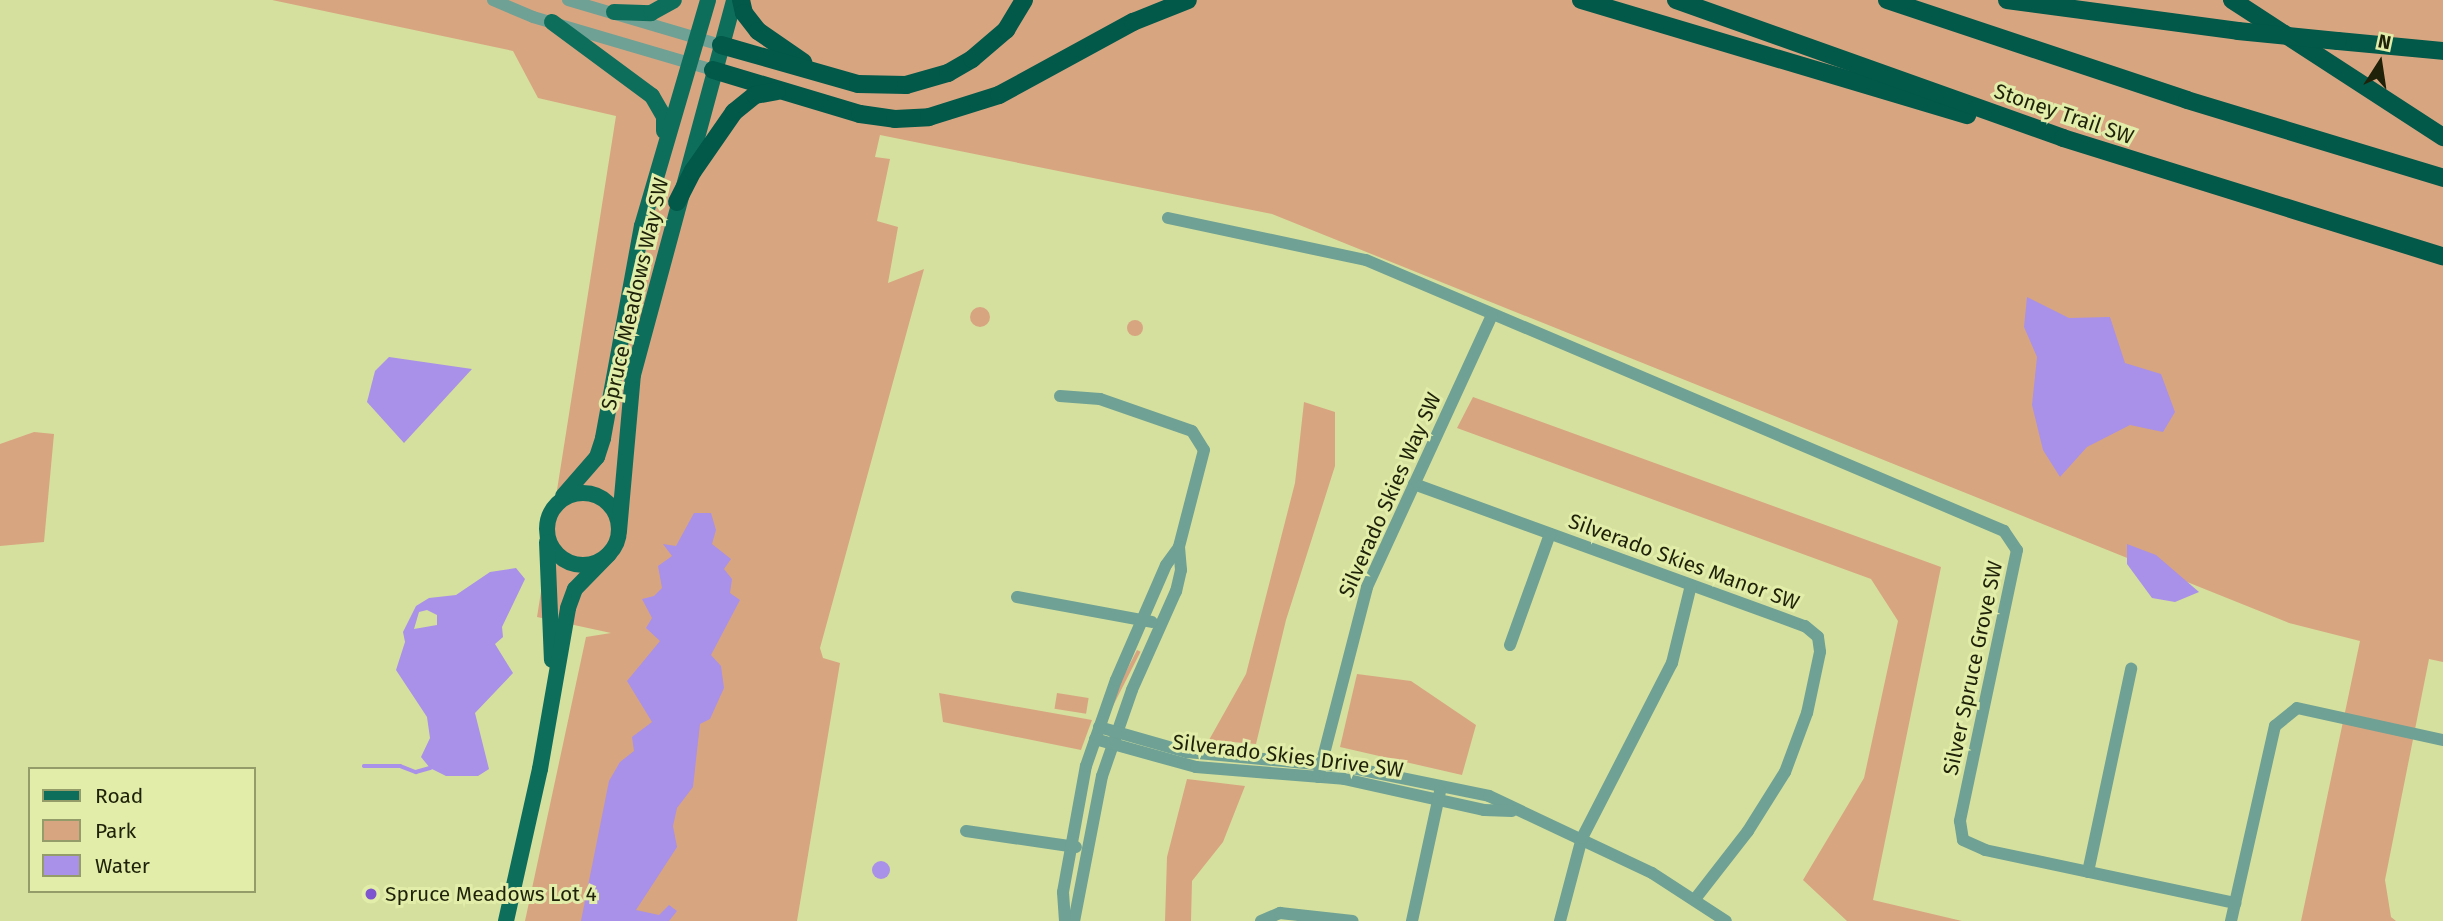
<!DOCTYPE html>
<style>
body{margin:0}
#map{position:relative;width:2443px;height:921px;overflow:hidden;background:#d5e09e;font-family:"Fira Sans",sans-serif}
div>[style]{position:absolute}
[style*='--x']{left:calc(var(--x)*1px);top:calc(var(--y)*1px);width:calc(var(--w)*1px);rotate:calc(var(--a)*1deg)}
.green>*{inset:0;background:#d8a581;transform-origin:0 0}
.round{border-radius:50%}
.water>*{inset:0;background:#a990e8}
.stream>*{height:3.5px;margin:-1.75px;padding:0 1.75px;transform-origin:1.75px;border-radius:1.75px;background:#a990e8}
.minor>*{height:12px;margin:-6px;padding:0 6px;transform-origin:6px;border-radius:6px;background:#6fa194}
.major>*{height:16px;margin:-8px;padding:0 8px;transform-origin:8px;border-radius:8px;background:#0e6e5c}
.major>.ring{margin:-8px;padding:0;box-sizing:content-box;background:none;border:16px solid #0e6e5c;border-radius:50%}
.highway>*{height:18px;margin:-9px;padding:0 9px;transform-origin:9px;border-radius:9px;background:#025849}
.highway-bridge>*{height:18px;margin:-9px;padding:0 9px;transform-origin:9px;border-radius:9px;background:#025849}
.dots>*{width:19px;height:19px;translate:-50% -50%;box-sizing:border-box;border:4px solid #e2edaa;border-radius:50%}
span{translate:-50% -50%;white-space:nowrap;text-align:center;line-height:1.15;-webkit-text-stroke:6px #e2edaa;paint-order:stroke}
.street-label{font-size:21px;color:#1f2208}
.poi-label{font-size:21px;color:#1f2208}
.left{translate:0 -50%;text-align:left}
.legend{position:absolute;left:28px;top:767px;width:228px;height:126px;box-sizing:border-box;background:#e2edaa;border:2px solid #949c69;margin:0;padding:9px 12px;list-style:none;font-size:21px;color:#1f2208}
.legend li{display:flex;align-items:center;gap:14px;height:35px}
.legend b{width:35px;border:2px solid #949c69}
.north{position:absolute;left:2345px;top:28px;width:70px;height:70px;-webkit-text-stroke:5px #e2edaa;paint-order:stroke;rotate:12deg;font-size:19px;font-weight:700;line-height:28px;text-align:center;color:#1f2208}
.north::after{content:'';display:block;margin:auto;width:24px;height:32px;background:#1f2208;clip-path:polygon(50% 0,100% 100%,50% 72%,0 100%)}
</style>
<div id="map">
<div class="green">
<i style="clip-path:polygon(272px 0,2443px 0,2443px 662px,2429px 659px,2385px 880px,2391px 917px,2396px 921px,2301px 921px,2360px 641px,2289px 623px,1272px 214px,880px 135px,875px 157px,890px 159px,877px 221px,898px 227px,888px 283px,924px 269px,820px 648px,823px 658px,840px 663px,797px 921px,525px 921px,586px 637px,611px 633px,537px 617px,616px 116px,538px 98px,513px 51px)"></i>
<i class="round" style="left:970px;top:307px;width:20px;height:20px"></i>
<i class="round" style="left:1127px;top:320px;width:16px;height:16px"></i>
<i style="clip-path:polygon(1473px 397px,1941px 567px,1873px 900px,1962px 921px,1847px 921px,1803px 880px,1864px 778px,1898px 621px,1871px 579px,1457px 428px)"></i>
<i style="clip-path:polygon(1304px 402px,1335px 412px,1335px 466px,1286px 620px,1256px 744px,1209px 740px,1246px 674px,1295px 483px)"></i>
<i style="clip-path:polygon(34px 432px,54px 434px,44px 542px,0 546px,0 444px)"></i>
<i style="left:1137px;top:650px;width:4px;height:64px;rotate:27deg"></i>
<i style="clip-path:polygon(1357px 674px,1411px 681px,1476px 725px,1462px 775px,1340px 747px)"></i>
<i style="clip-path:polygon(939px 693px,1092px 720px,1081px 750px,943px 722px)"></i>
<i style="left:1057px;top:693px;width:32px;height:16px;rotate:9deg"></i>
<i style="clip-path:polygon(1187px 779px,1245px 786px,1223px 842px,1192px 881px,1191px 921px,1165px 921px,1167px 857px)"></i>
</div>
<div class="water">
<i style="clip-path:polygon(2027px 297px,2069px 318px,2110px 317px,2125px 363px,2161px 374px,2175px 412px,2163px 432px,2130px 425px,2087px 447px,2060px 477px,2043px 450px,2032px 405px,2037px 357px,2024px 327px)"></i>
<i style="clip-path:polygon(389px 357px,472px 369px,404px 443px,367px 402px,375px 371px)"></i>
<i style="clip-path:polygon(694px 513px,711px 513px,716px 530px,712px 544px,731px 559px,724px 569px,732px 579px,730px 593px,740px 600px,711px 655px,721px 666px,724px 688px,710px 719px,700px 724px,693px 787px,677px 808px,673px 826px,677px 847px,636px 910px,659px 915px,669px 905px,677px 911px,669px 921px,581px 921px,609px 781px,620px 762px,634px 751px,632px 737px,652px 722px,627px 681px,660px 641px,646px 628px,652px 618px,642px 599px,654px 596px,662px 588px,658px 566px,672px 556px,663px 544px,676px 546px)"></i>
<i style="clip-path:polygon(2127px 544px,2156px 555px,2199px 592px,2175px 602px,2152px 598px,2127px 564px)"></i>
<i style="clip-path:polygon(evenodd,516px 568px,525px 579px,502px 627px,503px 637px,495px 644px,513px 673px,475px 713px,489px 769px,478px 776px,446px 776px,430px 768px,421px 757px,430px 738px,427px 717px,396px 670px,405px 642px,403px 632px,416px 606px,429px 598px,456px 595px,490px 572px,516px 568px,427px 610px,437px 615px,437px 625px,414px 629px,419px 612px,427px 610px)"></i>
<i class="round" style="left:872px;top:861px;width:18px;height:18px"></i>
</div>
<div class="stream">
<i style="--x:364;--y:766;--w:36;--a:0"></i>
<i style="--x:400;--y:766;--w:17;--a:21"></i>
<i style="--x:416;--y:772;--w:15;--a:-16"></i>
</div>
<div class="minor">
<i style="--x:493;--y:0;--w:43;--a:23"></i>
<i style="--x:533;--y:17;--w:188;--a:16.4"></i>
<i style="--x:568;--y:0;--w:159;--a:16.4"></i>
<i style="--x:1168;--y:218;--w:202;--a:12"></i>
<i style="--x:1366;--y:260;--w:693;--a:23.01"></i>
<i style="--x:2004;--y:531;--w:23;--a:56"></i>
<i style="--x:2017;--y:550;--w:277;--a:101.9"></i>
<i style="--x:1960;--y:821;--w:19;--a:81"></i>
<i style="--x:1963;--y:840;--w:24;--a:24"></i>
<i style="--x:1985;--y:850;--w:256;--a:12"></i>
<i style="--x:1060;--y:396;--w:40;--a:4.3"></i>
<i style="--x:1100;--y:399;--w:97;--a:19.2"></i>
<i style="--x:1192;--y:431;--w:22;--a:58"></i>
<i style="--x:1204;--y:450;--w:100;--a:104.5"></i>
<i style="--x:1179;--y:547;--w:23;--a:85"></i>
<i style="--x:1181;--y:570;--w:22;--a:103"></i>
<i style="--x:1176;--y:591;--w:108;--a:114"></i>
<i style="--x:1132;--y:690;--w:91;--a:109.2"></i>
<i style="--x:1102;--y:776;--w:148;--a:100.9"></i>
<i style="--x:1414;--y:484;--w:416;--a:20"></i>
<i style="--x:1805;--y:626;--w:17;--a:40"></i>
<i style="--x:1818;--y:637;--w:15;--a:82"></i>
<i style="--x:1820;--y:652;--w:62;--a:102"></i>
<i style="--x:1807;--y:713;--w:63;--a:110.4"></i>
<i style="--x:1785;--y:772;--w:70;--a:122.1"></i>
<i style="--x:1748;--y:831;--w:86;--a:127.9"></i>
<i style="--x:1017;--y:597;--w:137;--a:10.5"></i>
<i style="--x:1510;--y:645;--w:118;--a:-70.2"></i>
<i style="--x:1099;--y:727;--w:91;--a:15.9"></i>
<i style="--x:1187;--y:752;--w:162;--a:5.3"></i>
<i style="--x:1348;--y:767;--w:144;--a:11.6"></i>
<i style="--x:1489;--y:796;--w:180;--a:25.3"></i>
<i style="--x:1652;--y:873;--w:88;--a:33"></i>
<i style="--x:1095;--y:739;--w:105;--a:15.5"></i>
<i style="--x:1196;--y:767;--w:148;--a:4.6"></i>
<i style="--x:1344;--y:779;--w:143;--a:12.5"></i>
<i style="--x:1484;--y:810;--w:28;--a:2"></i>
<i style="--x:1318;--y:777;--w:196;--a:-75.5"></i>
<i style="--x:1367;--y:587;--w:299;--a:-65.3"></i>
<i style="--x:966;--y:831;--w:111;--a:8.3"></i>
<i style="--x:2088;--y:872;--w:208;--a:-78"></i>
<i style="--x:1065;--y:921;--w:29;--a:-94"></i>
<i style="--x:1063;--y:892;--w:128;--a:-79.7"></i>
<i style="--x:1086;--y:766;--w:91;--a:-70.8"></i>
<i style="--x:1116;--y:680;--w:125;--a:-66.5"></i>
<i style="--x:1166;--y:565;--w:22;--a:-54"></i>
<i style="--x:1261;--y:921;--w:21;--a:-23"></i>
<i style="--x:1280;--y:913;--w:73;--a:6.3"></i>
<i style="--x:1412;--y:921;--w:133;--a:-77.8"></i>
<i style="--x:1560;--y:921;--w:86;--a:-75.2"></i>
<i style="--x:1582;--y:838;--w:197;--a:-62.8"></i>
<i style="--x:1672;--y:663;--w:80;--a:-76.3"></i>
<i style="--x:2231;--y:921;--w:200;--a:-77.3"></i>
<i style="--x:2275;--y:726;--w:28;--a:-39"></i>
<i style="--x:2297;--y:708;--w:149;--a:12.4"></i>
</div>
<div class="major">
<i style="--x:614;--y:12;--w:37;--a:2"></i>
<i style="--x:651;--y:13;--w:26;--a:-29"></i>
<i style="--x:552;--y:22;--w:124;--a:36.5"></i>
<i style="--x:652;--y:96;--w:24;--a:60"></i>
<i style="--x:664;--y:117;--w:14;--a:90"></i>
<i class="ring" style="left:547px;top:493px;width:56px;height:56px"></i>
<i style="--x:563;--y:496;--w:52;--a:-48.9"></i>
<i style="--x:597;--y:457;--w:20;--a:-72"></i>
<i style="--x:603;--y:438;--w:216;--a:-79.6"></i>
<i style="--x:642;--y:226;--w:235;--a:-73.7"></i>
<i style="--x:619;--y:531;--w:157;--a:-84.9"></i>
<i style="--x:633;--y:375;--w:388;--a:-74.9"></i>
<i style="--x:547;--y:542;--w:118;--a:87.6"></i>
<i style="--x:506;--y:921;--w:156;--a:-77.4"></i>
<i style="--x:540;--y:769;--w:163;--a:-80.1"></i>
<i style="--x:568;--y:608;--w:20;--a:-70"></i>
<i style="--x:575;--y:589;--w:49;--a:-45.8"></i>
</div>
<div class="highway">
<i style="--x:741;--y:0;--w:13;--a:77"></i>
<i style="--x:744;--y:13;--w:23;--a:52"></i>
<i style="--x:758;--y:31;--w:55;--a:34.6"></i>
<i style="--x:1581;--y:0;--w:403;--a:16.6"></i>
<i style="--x:1676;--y:0;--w:411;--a:19.6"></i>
<i style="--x:2063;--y:138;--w:398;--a:17.3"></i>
<i style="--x:1887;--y:0;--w:316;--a:18.4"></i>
<i style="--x:2187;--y:100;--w:268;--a:16.9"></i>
<i style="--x:2007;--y:0;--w:233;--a:7.6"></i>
<i style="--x:2232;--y:0;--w:252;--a:33"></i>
<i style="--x:2338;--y:41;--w:105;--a:5.4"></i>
<i style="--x:721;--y:45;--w:142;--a:15.9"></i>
<i style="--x:858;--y:84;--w:48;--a:1.2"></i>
<i style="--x:906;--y:85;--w:44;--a:-15.9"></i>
<i style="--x:948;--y:73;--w:28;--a:-30"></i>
<i style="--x:972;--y:59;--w:45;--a:-40.5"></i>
<i style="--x:1006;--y:30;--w:35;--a:-59"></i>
<i style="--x:713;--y:70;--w:153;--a:16.7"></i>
<i style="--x:860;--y:114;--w:35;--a:8"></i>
<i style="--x:895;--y:119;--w:34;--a:-3"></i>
<i style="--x:929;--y:117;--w:73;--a:-17.4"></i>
<i style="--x:999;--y:95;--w:153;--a:-28.6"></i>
<i style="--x:1133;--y:22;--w:59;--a:-21.8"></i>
<i style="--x:677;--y:202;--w:35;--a:-63"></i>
<i style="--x:693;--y:171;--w:72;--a:-55.2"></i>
<i style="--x:734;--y:112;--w:27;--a:-39"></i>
<i style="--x:755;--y:95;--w:22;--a:-10"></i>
</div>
<div class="highway-bridge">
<i style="--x:2238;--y:31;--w:100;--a:5.7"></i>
</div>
<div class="dots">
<i style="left:371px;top:894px;background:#7f55cf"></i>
</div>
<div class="street-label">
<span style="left:2064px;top:114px;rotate:19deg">Stoney Trail SW</span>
<span style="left:635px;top:294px;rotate:-77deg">Spruce Meadows Way SW</span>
<span style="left:1390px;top:495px;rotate:-66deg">Silverado Skies Way SW</span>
<span style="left:1684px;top:562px;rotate:20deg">Silverado Skies Manor SW</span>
<span style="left:1973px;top:668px;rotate:-78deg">Silver Spruce Grove SW</span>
<span style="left:1288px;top:756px;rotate:7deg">Silverado Skies Drive SW</span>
</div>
<div class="poi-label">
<span class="left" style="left:385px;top:894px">Spruce Meadows Lot 4</span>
</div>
<ul class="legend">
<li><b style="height:9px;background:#0e6e5c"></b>Road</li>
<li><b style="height:19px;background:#d8a581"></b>Park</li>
<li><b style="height:19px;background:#a990e8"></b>Water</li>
</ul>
<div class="north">N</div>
</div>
